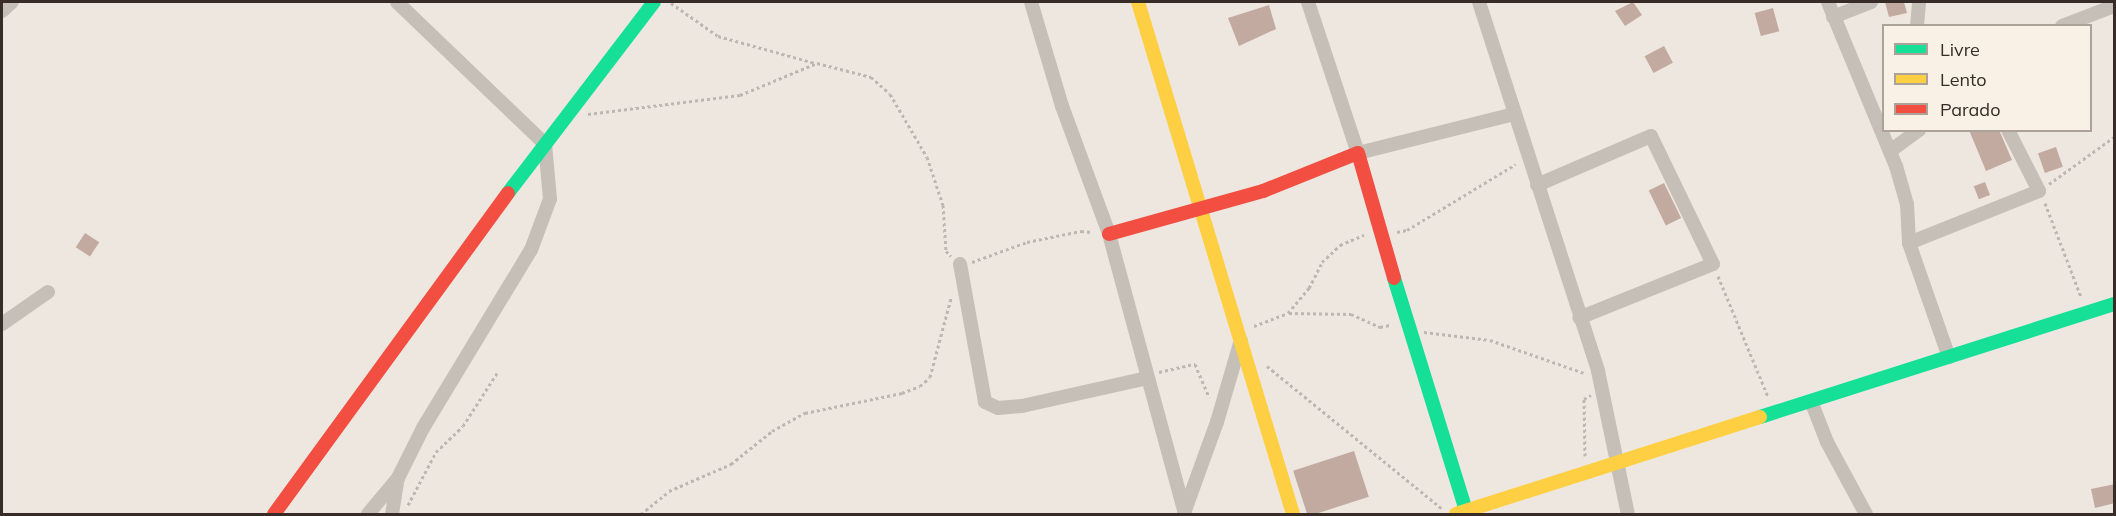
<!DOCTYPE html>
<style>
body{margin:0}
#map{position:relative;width:2116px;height:516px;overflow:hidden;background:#ede7e0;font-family:Mulish,sans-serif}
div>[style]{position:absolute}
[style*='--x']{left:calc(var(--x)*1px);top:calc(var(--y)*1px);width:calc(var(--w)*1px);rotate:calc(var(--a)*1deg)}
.building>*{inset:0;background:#c2aaa1;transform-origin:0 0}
.path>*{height:3px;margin-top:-1.5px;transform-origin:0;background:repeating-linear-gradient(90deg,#beb7b1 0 3px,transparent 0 6px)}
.street>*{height:14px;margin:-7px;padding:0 7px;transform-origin:7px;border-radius:7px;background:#c6bfb8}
.fast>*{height:14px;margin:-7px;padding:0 7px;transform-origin:7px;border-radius:7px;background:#16e098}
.slow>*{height:14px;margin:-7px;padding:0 7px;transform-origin:7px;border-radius:7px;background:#ffcf43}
.jam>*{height:14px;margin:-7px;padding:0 7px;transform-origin:7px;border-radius:7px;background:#f24e42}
span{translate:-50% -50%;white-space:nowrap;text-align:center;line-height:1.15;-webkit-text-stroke:6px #faf1e6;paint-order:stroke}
.frame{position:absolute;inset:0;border:3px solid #372c27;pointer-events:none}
.legend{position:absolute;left:1882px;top:24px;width:210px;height:108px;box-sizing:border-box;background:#faf1e6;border:2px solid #aca29a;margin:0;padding:8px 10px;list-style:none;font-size:18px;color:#372c27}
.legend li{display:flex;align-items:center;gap:12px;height:30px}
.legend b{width:30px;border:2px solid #aca29a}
</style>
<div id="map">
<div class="building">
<i style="clip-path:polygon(1633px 2px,1642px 15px,1625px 26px,1615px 11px)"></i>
<i style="clip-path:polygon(1885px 2px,1904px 2px,1907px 13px,1889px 17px)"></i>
<i style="clip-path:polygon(1269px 5px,1276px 29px,1239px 46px,1228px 18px)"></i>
<i style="left:1773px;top:8px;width:24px;height:19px;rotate:75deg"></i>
<i style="left:1664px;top:46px;width:19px;height:22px;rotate:62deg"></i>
<i style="clip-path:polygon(1969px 130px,1999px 130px,2012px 160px,1986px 171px)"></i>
<i style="left:2056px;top:147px;width:21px;height:19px;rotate:71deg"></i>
<i style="left:1985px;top:182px;width:14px;height:12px;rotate:69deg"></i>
<i style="left:1664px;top:183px;width:39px;height:17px;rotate:64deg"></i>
<i style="left:85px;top:233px;width:17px;height:17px;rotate:33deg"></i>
<i style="left:1354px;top:451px;width:48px;height:64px;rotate:72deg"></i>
<i style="clip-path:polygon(2115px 484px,2115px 503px,2095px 508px,2091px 489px)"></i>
</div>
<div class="path">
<i style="--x:671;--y:3;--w:57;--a:35.1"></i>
<i style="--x:718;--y:36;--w:101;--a:15.6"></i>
<i style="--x:588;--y:114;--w:153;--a:-7.1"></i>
<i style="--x:740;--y:95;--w:83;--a:-22.6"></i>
<i style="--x:817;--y:63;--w:56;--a:14.5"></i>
<i style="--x:871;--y:77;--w:25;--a:42"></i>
<i style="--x:890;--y:94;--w:73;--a:59.6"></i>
<i style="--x:927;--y:157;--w:51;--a:71.6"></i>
<i style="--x:943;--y:205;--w:46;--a:86.3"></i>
<i style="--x:946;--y:251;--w:7;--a:45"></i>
<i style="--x:2049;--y:184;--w:80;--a:-35.9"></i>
<i style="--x:2045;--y:203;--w:101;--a:69"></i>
<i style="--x:1397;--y:232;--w:10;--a:-11"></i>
<i style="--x:1407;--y:230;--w:127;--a:-31.2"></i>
<i style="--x:972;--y:262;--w:59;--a:-20"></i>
<i style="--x:1027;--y:242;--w:55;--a:-11.5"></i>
<i style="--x:1081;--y:231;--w:11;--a:5"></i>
<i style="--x:1718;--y:276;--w:131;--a:67.5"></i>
<i style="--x:1289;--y:313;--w:62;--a:0.9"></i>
<i style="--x:1351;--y:314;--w:32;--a:24"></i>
<i style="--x:1380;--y:327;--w:10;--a:-11"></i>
<i style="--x:1254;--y:326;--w:36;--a:-21"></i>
<i style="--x:1288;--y:313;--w:33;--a:-50"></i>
<i style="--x:1309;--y:288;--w:29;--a:-63"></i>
<i style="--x:1322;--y:262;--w:25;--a:-43"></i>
<i style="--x:1340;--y:245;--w:26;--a:-23"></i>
<i style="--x:1424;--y:332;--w:66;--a:6.9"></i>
<i style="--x:1490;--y:340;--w:100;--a:19.3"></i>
<i style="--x:1267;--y:366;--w:225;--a:39.2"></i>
<i style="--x:1159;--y:372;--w:37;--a:-13"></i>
<i style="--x:1195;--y:364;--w:36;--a:67"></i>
<i style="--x:1585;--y:456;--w:57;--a:-91"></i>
<i style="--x:1584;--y:399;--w:8;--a:-30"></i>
<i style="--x:408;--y:505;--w:60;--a:-62.2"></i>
<i style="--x:436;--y:452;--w:37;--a:-44"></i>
<i style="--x:463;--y:426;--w:63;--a:-57.3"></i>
<i style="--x:641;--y:514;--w:36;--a:-39"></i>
<i style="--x:669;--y:491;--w:68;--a:-23.5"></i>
<i style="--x:731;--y:464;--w:53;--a:-38.8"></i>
<i style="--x:772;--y:431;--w:38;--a:-29"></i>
<i style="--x:805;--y:413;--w:99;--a:-11.7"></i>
<i style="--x:902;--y:393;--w:19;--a:-21"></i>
<i style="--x:920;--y:386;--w:13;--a:-42"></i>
<i style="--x:930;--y:377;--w:82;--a:-75.1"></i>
</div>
<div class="street">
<i style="--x:1031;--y:2;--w:109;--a:73.4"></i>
<i style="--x:1062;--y:106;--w:136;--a:69.8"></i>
<i style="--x:1109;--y:234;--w:290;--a:74.8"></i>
<i style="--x:1308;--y:2;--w:159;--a:71.7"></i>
<i style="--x:1358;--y:153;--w:162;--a:-14"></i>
<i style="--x:1479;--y:2;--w:388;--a:72.1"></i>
<i style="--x:1598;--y:371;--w:146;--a:78.2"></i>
<i style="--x:1828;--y:2;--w:178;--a:67.5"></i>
<i style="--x:1896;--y:166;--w:40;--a:74"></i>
<i style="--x:1907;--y:204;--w:39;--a:87"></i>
<i style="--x:1909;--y:243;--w:121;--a:70.7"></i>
<i style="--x:2;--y:11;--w:13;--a:-42"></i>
<i style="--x:1833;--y:17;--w:41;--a:-21.5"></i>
<i style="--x:1917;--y:26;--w:24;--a:-85"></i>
<i style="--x:2062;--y:26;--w:56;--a:-21"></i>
<i style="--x:1890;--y:151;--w:36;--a:-36"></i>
<i style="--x:1537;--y:185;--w:124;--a:-23.3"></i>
<i style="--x:1651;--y:136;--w:142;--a:64.2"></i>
<i style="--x:1713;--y:264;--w:144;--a:158.1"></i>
<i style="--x:1909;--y:243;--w:140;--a:-21.8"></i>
<i style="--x:2039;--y:191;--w:68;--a:-116.9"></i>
<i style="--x:960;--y:264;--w:140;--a:79.7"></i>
<i style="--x:985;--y:402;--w:14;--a:25"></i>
<i style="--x:998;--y:408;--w:24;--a:-5"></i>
<i style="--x:1022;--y:406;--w:128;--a:-12.6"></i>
<i style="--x:2;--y:324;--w:56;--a:-34.8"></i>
<i style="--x:1811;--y:401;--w:44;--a:68.7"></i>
<i style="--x:1827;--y:442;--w:82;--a:61.6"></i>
<i style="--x:1184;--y:513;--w:97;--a:-70.1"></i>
<i style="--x:1217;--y:422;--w:85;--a:-73.7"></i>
<i style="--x:368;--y:514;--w:47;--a:-50.2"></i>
<i style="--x:398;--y:478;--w:56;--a:-63.4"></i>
<i style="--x:423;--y:428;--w:208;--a:-58.8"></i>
<i style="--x:531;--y:250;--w:54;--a:-69.6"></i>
<i style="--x:550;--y:199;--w:55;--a:-95.2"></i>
<i style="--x:545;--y:144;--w:205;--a:-136.2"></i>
<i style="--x:392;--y:514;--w:33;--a:-81"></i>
</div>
<div class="fast">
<i style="--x:508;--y:193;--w:240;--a:-52.6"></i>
<i style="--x:1394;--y:278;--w:244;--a:72.8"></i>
<i style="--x:1760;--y:417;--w:372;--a:-17.7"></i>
</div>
<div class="slow">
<i style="--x:1138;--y:2;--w:535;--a:73.16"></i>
<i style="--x:1456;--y:514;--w:319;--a:-17.7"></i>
</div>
<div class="jam">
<i style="--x:1109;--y:234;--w:160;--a:-15.6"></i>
<i style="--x:1263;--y:191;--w:102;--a:-21.8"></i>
<i style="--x:1358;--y:153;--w:130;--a:73.9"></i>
<i style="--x:274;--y:514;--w:397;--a:-53.9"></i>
</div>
<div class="frame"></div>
<ul class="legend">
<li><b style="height:8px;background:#16e098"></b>Livre</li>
<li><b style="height:8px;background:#ffcf43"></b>Lento</li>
<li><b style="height:8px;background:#f24e42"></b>Parado</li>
</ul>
</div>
